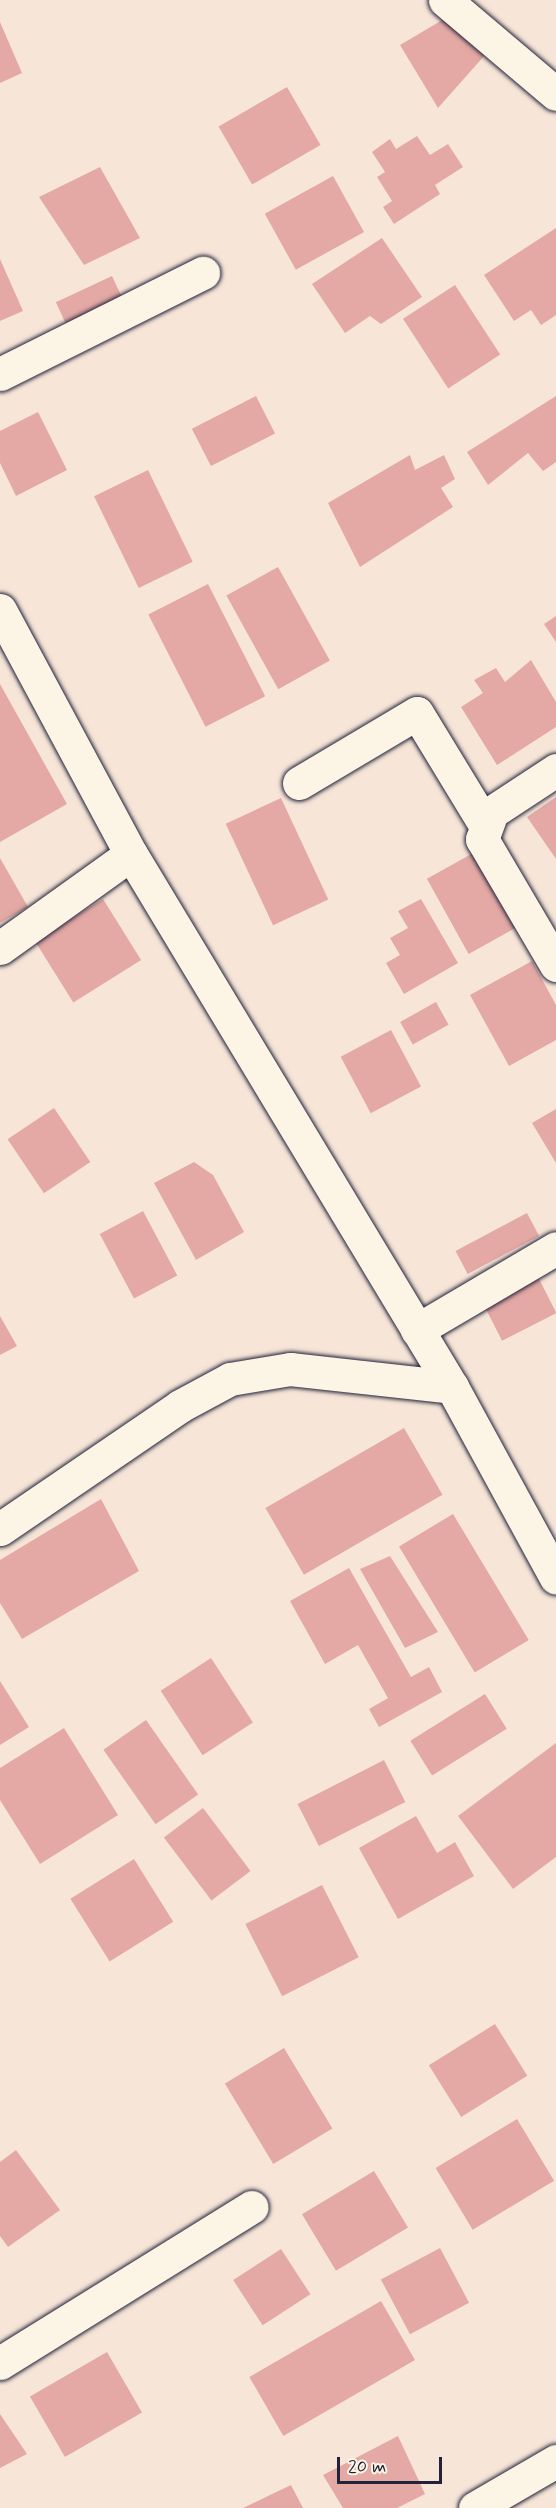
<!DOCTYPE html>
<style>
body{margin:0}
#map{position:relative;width:556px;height:2508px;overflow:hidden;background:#f7e6d8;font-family:Mynerve,sans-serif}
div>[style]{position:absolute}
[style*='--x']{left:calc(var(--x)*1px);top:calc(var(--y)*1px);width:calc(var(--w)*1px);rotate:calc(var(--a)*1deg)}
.building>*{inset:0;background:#e4a9a5;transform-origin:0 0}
.roads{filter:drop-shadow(0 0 2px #22223b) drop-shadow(0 0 2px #22223b)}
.street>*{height:33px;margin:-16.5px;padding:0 16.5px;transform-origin:16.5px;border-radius:16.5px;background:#fcf5e5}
.secondary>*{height:33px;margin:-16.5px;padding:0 16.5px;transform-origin:16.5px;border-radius:16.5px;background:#fcf5e5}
span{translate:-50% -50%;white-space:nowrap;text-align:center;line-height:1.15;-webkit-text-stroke:5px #fcf5e5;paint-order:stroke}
.scale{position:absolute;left:337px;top:2457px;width:105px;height:27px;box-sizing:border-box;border:3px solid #22223b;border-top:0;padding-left:8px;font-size:18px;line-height:21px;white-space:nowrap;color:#22223b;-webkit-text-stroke:4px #fcf5e5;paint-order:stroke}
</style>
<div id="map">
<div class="building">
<i style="clip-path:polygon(444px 19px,485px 55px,438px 108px,400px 45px)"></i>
<i style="clip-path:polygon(0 22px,22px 73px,0 83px)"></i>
<i style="left:287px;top:87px;width:67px;height:79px;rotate:60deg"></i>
<i style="clip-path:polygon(417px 136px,430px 155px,448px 144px,463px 167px,435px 185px,440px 194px,394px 224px,383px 207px,392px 201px,377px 177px,385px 172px,372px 152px,390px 139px,396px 149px)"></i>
<i style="clip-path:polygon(100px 167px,140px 238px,84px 265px,39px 197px)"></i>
<i style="left:333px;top:176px;width:64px;height:78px;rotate:61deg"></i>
<i style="clip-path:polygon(556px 228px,556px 315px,541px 325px,531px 310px,514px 321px,484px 275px)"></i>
<i style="clip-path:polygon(382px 238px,422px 297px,381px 324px,370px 316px,345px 333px,312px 284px)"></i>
<i style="clip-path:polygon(0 259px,23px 311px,0 321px)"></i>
<i style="left:112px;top:276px;width:23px;height:62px;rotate:65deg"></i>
<i style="left:455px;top:285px;width:83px;height:62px;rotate:57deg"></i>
<i style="left:256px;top:396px;width:42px;height:72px;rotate:63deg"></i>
<i style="clip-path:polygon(556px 396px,556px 462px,543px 471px,528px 453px,488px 485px,467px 452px)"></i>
<i style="clip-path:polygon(38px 412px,67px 470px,16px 496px,0 463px,0 431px)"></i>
<i style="clip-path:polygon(410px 455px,415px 470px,444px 455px,455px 479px,441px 488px,453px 507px,360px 567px,328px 503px)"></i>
<i style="left:148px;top:470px;width:102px;height:60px;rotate:64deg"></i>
<i style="left:278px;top:567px;width:107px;height:59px;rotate:61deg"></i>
<i style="left:208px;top:584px;width:126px;height:67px;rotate:63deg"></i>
<i style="clip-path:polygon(556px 616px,556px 642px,544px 624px)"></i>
<i style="clip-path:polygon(531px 660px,556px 702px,556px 727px,497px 765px,461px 707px,483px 693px,474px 680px,496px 668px,505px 682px)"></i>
<i style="clip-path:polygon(0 684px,67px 804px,0 842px)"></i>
<i style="clip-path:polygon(556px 797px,556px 859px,527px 817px)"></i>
<i style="left:281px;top:798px;width:112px;height:61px;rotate:65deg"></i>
<i style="left:475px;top:852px;width:86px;height:55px;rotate:61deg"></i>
<i style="clip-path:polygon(0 858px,28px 907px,0 923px)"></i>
<i style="left:103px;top:899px;width:72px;height:80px;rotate:58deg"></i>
<i style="clip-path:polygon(421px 899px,458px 963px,404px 994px,386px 963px,400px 955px,390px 938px,408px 928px,398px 911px)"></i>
<i style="clip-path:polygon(532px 961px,556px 1005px,556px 1040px,509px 1066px,470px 995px)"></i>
<i style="left:436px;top:1002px;width:26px;height:41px;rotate:61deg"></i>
<i style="left:391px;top:1030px;width:64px;height:57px;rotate:62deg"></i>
<i style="left:54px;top:1108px;width:65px;height:56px;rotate:56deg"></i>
<i style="clip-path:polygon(556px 1109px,556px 1163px,532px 1123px)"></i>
<i style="clip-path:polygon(194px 1162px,213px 1175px,244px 1232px,196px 1260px,154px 1183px)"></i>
<i style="left:143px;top:1211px;width:73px;height:49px;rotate:62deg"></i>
<i style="left:527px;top:1213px;width:26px;height:81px;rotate:62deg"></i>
<i style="left:536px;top:1273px;width:45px;height:61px;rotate:63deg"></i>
<i style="clip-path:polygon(0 1316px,17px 1346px,0 1355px)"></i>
<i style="left:404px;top:1428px;width:77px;height:160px;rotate:60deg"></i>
<i style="clip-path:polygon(101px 1499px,139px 1571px,22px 1639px,0 1603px,0 1560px)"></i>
<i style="left:453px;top:1514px;width:147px;height:63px;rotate:59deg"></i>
<i style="clip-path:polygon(390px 1556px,438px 1632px,405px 1648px,360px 1569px)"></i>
<i style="clip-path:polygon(349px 1568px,411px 1677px,429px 1667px,442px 1692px,379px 1727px,369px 1709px,388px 1698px,358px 1645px,325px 1664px,290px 1601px)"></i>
<i style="left:211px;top:1658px;width:77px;height:60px;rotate:57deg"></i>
<i style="clip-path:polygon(0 1681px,29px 1727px,0 1745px)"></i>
<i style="left:485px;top:1694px;width:41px;height:88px;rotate:58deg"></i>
<i style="left:146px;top:1720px;width:91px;height:52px;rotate:55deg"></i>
<i style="clip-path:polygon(64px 1728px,118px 1815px,40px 1864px,0 1800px,0 1768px)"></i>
<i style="clip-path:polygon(556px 1743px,556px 1857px,513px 1889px,458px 1816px)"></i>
<i style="left:384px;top:1760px;width:47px;height:97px;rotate:63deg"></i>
<i style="left:203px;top:1808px;width:79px;height:49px;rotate:53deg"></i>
<i style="clip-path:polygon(416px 1816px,437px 1853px,455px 1842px,474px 1876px,398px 1919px,359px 1848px)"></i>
<i style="left:134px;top:1859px;width:74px;height:75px;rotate:58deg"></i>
<i style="left:322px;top:1885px;width:81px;height:86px;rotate:63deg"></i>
<i style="left:495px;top:2024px;width:61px;height:78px;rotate:58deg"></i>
<i style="left:284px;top:2048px;width:94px;height:69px;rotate:59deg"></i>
<i style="left:517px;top:2119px;width:72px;height:95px;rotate:59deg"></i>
<i style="clip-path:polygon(16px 2150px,60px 2210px,8px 2247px,0 2236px,0 2162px)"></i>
<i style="left:374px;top:2171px;width:66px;height:84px;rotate:59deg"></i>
<i style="left:440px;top:2248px;width:62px;height:67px;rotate:62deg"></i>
<i style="left:281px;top:2249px;width:54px;height:57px;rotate:57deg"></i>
<i style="left:381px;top:2301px;width:68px;height:152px;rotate:60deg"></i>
<i style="left:107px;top:2352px;width:70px;height:89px;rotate:60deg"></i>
<i style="clip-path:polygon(0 2414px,27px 2454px,0 2468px)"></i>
<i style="clip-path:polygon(398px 2436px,425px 2494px,397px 2508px,343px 2508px,323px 2475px)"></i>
<i style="clip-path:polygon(291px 2485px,303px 2508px,243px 2508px)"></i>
</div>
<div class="roads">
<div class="street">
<i style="--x:445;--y:0;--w:145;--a:40.3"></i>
<i style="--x:0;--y:374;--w:227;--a:-26.5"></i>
<i style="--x:556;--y:770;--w:77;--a:146.7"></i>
<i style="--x:492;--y:812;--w:29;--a:110"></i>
<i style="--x:482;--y:839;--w:146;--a:59.6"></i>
<i style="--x:299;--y:783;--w:137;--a:-30.7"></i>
<i style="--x:417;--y:713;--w:131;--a:58.7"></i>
<i style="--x:0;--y:948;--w:161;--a:-35.7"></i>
<i style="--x:417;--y:1330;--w:161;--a:-30.5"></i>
<i style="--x:0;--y:1529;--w:218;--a:-34.3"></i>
<i style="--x:180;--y:1406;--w:57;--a:-28.4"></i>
<i style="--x:230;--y:1379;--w:61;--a:-9.5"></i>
<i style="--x:290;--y:1369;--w:163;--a:6.3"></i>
<i style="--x:0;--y:2363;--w:296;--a:-31.8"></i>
<i style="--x:475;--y:2508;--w:94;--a:-30.1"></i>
</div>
<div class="secondary">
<i style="--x:0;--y:610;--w:277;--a:61.8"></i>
<i style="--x:131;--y:854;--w:622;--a:58.94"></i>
<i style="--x:452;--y:1387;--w:217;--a:61.4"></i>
</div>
</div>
<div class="scale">20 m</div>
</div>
